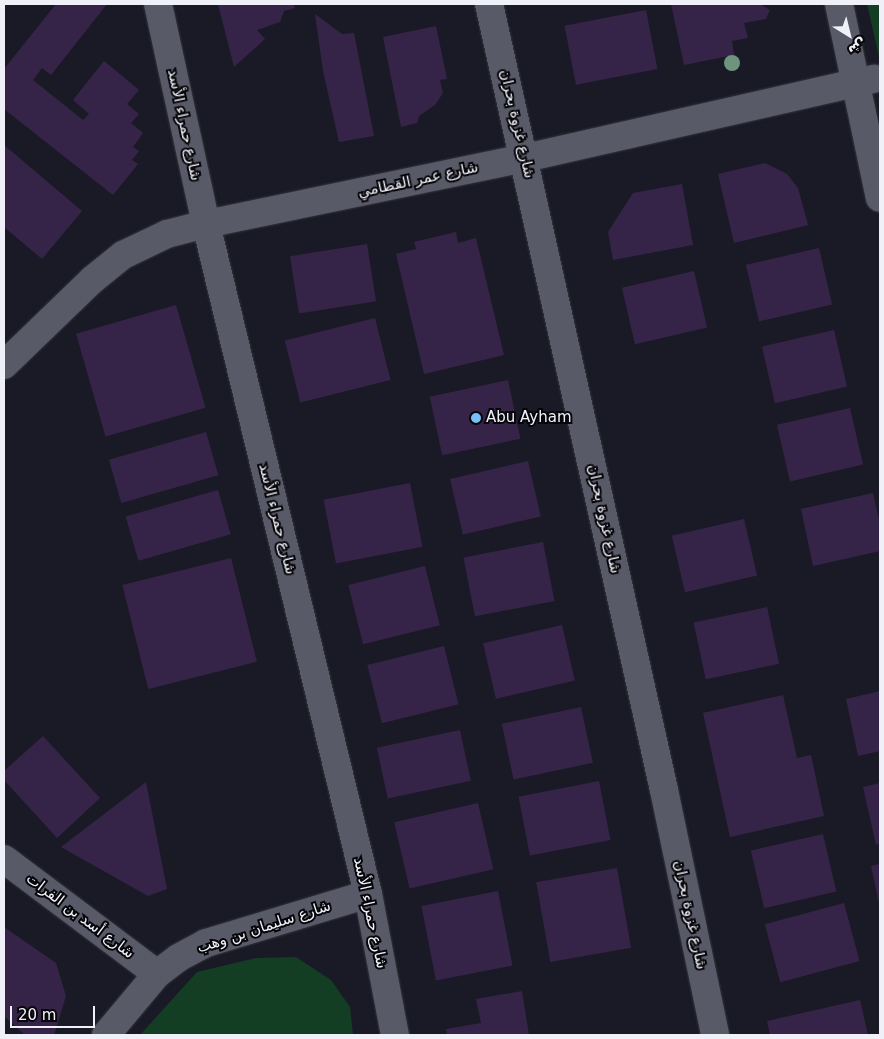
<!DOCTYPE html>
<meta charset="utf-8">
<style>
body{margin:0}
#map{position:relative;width:884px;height:1039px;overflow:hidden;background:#1a1a26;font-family:"DejaVu Sans","Noto Sans Arabic",sans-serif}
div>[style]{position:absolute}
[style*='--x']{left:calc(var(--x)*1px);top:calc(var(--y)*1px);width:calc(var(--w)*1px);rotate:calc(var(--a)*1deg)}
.green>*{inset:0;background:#143e24}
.building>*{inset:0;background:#362448;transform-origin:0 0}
.roads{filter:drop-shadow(0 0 1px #34343e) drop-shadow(0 0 1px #34343e)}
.minor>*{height:28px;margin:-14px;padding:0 14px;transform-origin:14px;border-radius:14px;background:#595a68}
.trees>*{width:16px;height:16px;margin:-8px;border-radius:50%;background:#6e947d}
.dots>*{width:14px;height:14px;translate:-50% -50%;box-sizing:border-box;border:2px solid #06060a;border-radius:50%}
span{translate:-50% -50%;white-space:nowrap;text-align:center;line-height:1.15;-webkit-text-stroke:4px #06060a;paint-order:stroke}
.street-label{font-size:15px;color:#f0f0f9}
.poi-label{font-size:15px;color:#f0f0f9}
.left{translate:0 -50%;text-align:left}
.frame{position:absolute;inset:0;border:5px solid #f0f0f9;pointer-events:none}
.north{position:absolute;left:824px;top:10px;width:50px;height:50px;-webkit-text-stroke:4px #06060a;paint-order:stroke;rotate:144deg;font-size:14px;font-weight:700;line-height:20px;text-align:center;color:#f0f0f9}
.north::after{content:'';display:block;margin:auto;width:18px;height:22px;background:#f0f0f9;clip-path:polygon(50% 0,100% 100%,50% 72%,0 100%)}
.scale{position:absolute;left:10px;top:1006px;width:85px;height:22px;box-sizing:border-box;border:2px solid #f0f0f9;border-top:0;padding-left:6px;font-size:15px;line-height:18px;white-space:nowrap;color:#f0f0f9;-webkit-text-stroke:4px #06060a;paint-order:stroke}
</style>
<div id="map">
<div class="green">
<i style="clip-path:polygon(867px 4px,880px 4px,880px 61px)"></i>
<i style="clip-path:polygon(296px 957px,331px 980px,350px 1007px,353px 1035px,140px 1035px,197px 972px,256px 958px)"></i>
</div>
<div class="building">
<i style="clip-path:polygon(56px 4px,107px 4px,51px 75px,42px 68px,33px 80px,83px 120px,89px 114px,73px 100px,104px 61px,139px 90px,127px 104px,139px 114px,131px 123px,143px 133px,133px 147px,139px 151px,132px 160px,138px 164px,113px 195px,4px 109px,4px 69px)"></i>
<i style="clip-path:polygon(218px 4px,294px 4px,295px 8px,284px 11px,280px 22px,257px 30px,265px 39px,234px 67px)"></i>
<i style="clip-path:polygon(671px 4px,760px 4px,770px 10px,766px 19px,744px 23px,748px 38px,732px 41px,734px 55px,684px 65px)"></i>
<i style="left:646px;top:10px;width:60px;height:83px;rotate:79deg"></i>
<i style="clip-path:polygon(315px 14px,342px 34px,354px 33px,374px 136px,339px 142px,323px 71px)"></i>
<i style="clip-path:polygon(436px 26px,447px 79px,440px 80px,443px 93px,435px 105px,419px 116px,417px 123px,401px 127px,383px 37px)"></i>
<i style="clip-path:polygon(4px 145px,82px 211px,42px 259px,4px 227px)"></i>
<i style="clip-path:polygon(765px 163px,787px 174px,798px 188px,808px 225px,734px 243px,718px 174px)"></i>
<i style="clip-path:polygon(682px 184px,693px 245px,613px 260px,608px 232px,633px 193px)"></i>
<i style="clip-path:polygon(456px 232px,458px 243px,476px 238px,504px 355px,424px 374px,396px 254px,416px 249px,414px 242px)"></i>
<i style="left:367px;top:244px;width:58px;height:78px;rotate:81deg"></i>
<i style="left:819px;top:248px;width:58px;height:75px;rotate:77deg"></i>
<i style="left:694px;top:271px;width:58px;height:74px;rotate:77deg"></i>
<i style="left:176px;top:305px;width:107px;height:104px;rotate:74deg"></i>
<i style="left:375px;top:318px;width:64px;height:93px;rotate:76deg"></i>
<i style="left:834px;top:330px;width:58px;height:74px;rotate:77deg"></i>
<i style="left:508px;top:380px;width:60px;height:80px;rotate:78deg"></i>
<i style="left:850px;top:408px;width:58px;height:75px;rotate:77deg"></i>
<i style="left:206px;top:432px;width:45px;height:101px;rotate:74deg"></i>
<i style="left:528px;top:461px;width:57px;height:80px;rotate:77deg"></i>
<i style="left:410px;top:483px;width:65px;height:88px;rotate:79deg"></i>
<i style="left:218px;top:490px;width:46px;height:96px;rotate:74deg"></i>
<i style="clip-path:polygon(873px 493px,880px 525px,880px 551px,813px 566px,801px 509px)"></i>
<i style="left:744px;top:519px;width:58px;height:74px;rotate:77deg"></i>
<i style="left:543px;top:542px;width:60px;height:81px;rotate:79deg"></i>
<i style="left:231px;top:558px;width:107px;height:112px;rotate:76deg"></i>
<i style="left:425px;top:566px;width:61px;height:79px;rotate:76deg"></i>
<i style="left:767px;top:607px;width:58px;height:75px;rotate:78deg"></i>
<i style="left:562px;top:625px;width:57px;height:81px;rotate:77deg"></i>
<i style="left:444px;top:646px;width:60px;height:79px;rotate:76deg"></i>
<i style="clip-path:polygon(880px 691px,880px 751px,858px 756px,846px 699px)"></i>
<i style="clip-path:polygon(783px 695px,797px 758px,811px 755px,824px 816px,730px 837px,703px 713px)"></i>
<i style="left:581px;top:707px;width:57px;height:81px;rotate:78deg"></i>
<i style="left:460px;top:730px;width:52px;height:85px;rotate:78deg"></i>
<i style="clip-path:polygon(43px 736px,100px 798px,57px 838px,4px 780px,4px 771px)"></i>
<i style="left:599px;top:781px;width:60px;height:82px;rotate:79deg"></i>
<i style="clip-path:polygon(146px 782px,167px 889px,148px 896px,61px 847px)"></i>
<i style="clip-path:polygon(880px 783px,880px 843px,876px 845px,863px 787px)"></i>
<i style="left:478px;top:803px;width:68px;height:86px;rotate:77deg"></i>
<i style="left:823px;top:834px;width:59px;height:74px;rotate:77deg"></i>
<i style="clip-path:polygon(880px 864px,880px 902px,879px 903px,871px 866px)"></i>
<i style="left:617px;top:868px;width:81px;height:82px;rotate:80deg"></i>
<i style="left:498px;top:891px;width:76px;height:78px;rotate:79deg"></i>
<i style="left:844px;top:903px;width:60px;height:82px;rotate:75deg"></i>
<i style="clip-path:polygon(4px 927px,56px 963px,66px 996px,54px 1035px,25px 1035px,4px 1016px)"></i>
<i style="clip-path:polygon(522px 991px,529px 1035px,447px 1035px,446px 1029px,481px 1023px,476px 999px)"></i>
<i style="clip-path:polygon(860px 1000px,868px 1035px,770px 1035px,767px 1021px)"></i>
</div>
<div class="roads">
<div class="minor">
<i style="--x:158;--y:4;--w:225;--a:77.7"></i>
<i style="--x:206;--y:224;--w:689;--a:76.41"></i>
<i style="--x:368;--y:894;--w:144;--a:79.2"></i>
<i style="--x:489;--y:4;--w:805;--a:77.45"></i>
<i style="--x:664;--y:790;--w:250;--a:78.2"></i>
<i style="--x:839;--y:4;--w:198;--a:78.1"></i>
<i style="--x:4;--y:365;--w:122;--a:-44"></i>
<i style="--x:92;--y:280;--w:40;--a:-39"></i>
<i style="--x:123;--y:255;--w:49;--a:-25.5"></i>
<i style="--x:167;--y:234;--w:40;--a:-14.4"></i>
<i style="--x:206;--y:224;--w:326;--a:-11.7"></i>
<i style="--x:525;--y:158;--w:358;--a:-12.8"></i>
<i style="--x:4;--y:859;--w:191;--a:36.9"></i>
<i style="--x:106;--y:1035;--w:80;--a:-50.1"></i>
<i style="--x:157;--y:974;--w:26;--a:-37"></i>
<i style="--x:178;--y:958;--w:32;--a:-28"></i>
<i style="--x:206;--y:943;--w:169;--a:-16.8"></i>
</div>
</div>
<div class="trees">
<i style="left:732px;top:63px"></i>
</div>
<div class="dots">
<i style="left:476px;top:418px;background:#76c0f7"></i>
</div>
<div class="street-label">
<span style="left:517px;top:124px;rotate:77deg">شارع غزوة بحران</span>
<span style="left:184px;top:125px;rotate:78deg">شارع حمراء الأسد</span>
<span style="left:418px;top:180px;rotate:-12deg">شارع عمر القطامي</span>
<span style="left:277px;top:519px;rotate:76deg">شارع حمراء الأسد</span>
<span style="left:604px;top:519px;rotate:78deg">شارع غزوة بحران</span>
<span style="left:370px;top:913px;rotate:78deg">شارع حمراء الأسد</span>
<span style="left:690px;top:915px;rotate:78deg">شارع غزوة بحران</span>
<span style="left:80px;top:916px;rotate:37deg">شارع أسد بن الفرات</span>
<span style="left:264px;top:927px;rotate:-18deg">شارع سليمان بن وهب</span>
</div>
<div class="poi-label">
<span class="left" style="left:486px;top:418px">Abu Ayham</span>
</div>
<div class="frame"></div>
<div class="north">ش</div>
<div class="scale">20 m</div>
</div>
